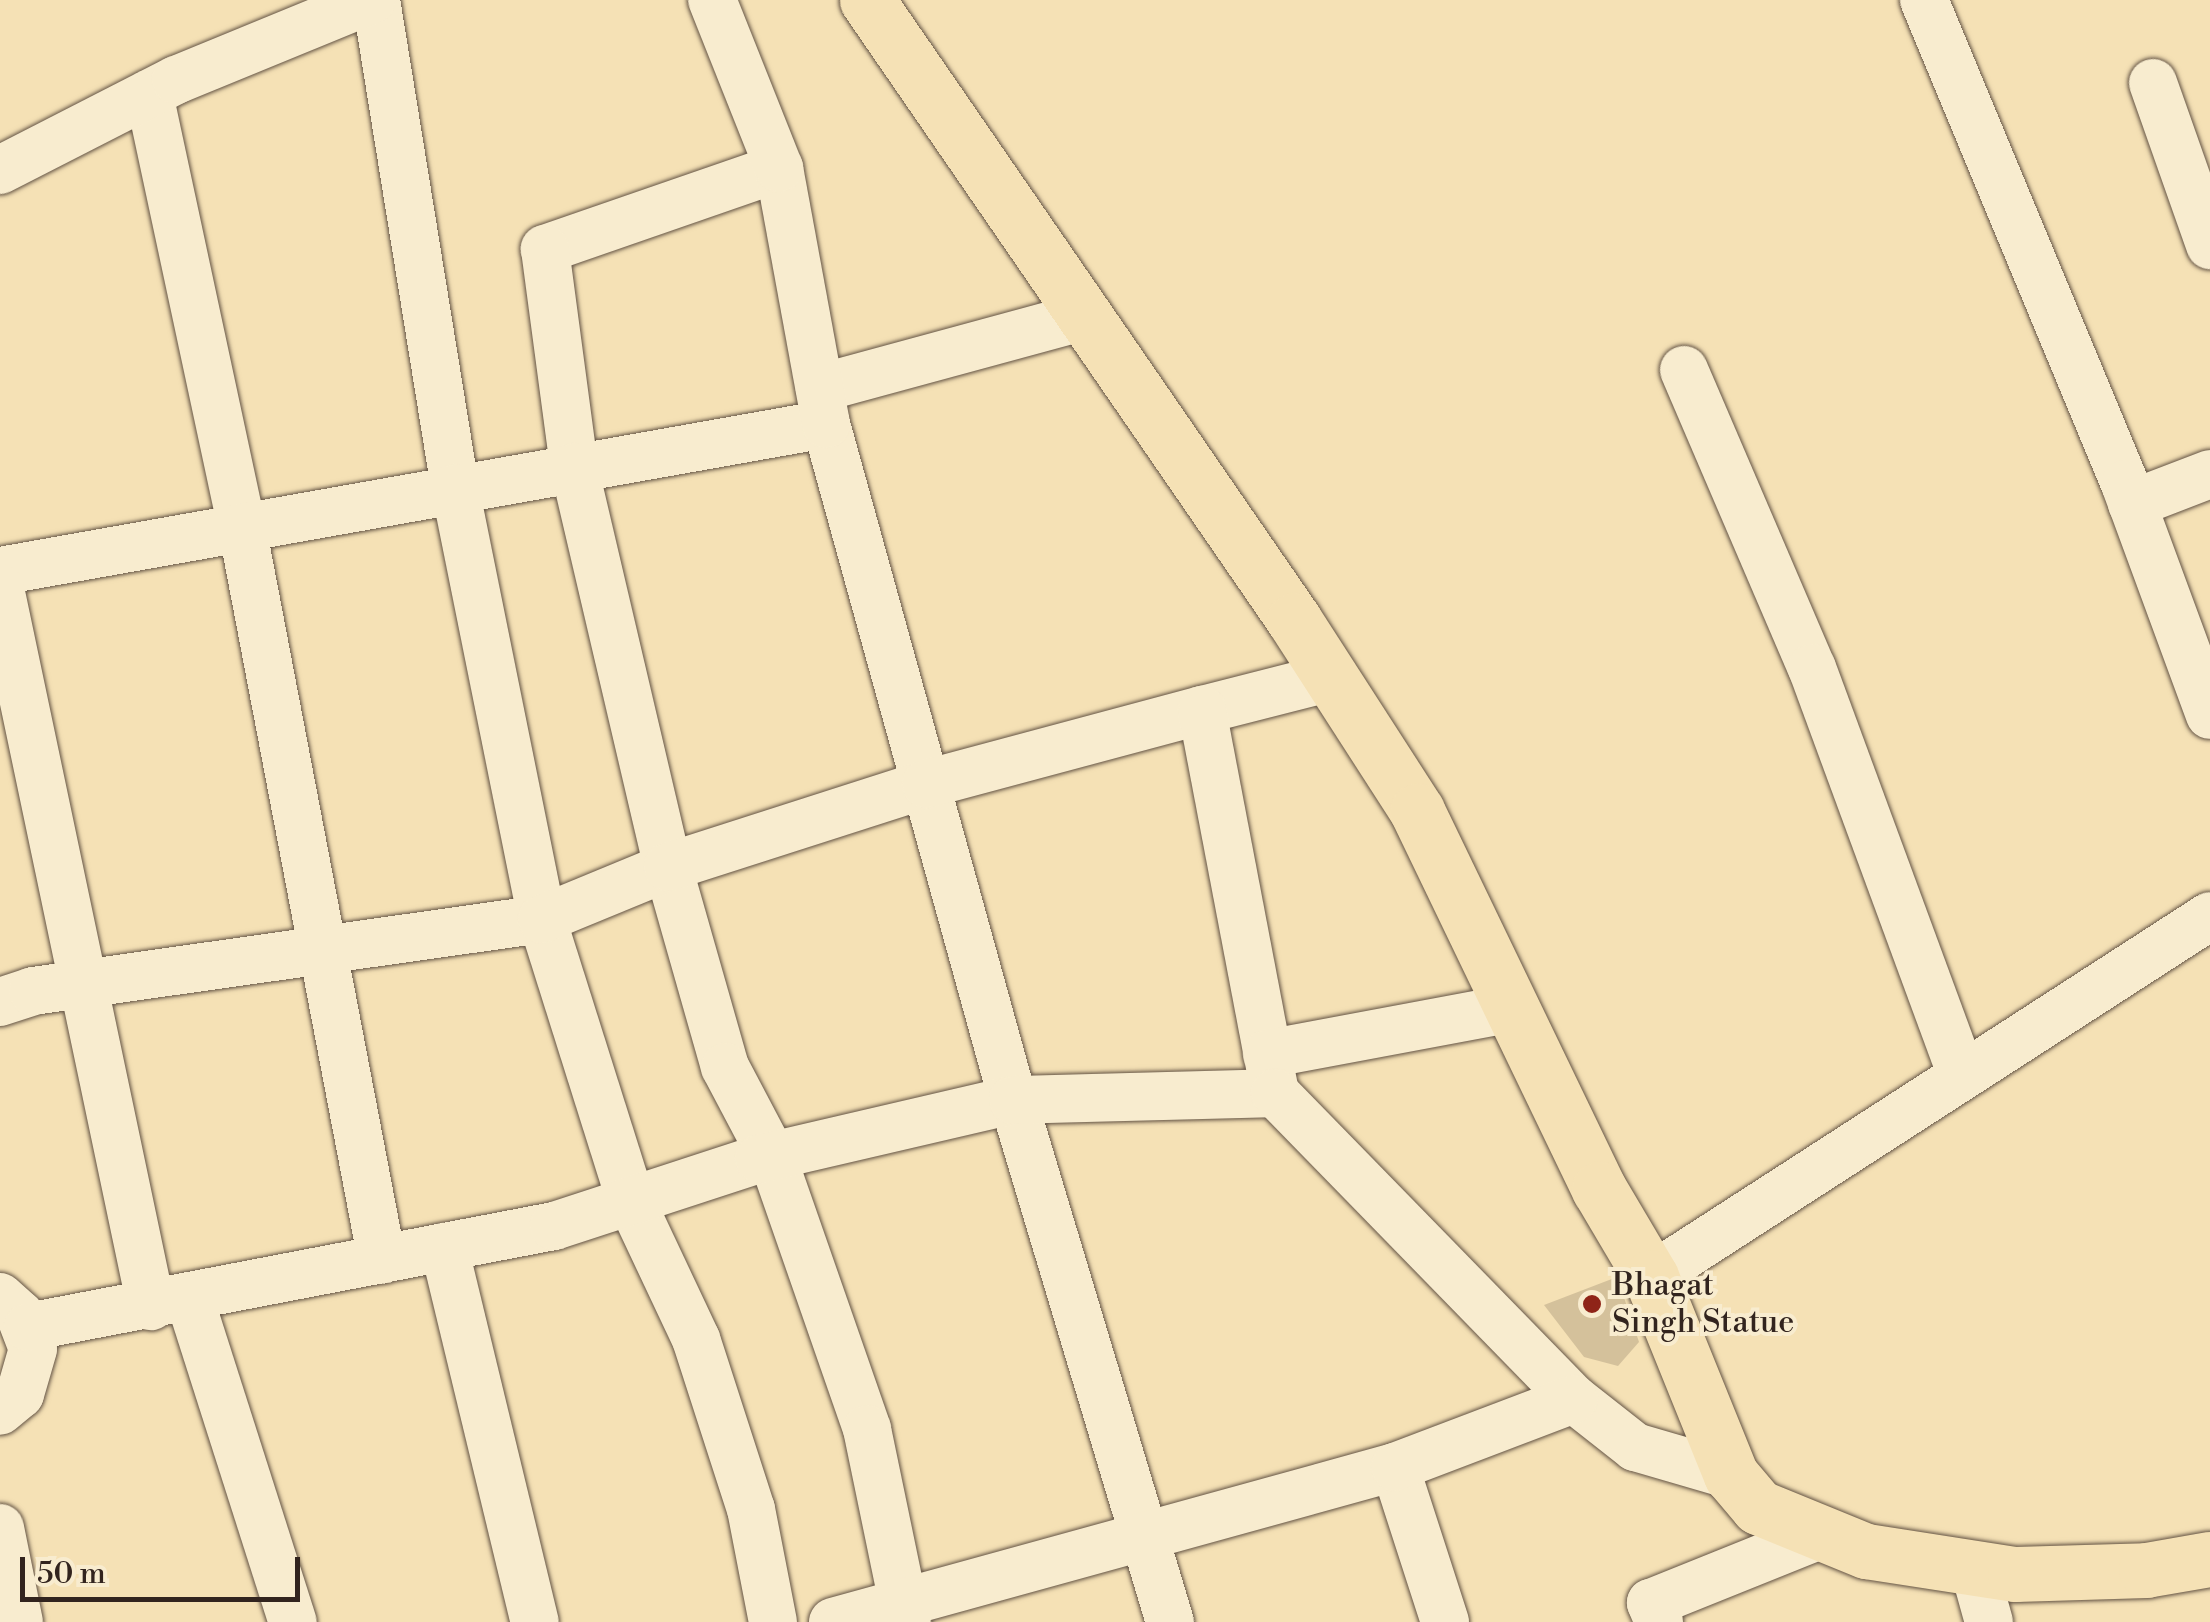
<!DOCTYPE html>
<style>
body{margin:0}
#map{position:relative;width:2210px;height:1622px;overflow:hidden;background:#f5e1b5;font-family:"Libre Bodoni",serif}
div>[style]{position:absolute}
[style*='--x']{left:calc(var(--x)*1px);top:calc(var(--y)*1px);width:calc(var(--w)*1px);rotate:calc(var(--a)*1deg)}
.green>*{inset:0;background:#d4c19b}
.roads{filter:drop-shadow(0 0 2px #635344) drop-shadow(0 0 2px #635344)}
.minor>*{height:48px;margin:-24px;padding:0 24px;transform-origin:24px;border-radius:24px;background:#f8eccf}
.major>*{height:55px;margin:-27.5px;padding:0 27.5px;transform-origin:27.5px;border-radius:27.5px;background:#f5e1b5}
.dots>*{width:28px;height:28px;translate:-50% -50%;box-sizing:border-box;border:5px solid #f8eccf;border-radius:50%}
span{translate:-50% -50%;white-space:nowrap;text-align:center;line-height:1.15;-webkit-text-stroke:8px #f8eccf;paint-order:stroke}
.poi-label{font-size:32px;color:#32241e}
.left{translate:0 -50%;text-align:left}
.scale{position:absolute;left:20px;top:1557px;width:280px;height:45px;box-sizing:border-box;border:5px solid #32241e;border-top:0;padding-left:12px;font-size:30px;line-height:35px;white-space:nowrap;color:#32241e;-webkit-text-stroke:8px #f8eccf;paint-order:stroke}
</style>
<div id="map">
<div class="green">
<i style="clip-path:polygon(1617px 1277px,1639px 1342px,1618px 1366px,1584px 1357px,1544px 1305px)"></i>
</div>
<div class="roads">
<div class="minor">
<i style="--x:376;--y:0;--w:494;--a:80.8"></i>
<i style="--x:455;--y:488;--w:440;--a:78.6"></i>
<i style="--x:542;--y:919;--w:296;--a:72.5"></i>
<i style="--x:631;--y:1201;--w:153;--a:64.8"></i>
<i style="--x:696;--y:1339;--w:179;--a:72.1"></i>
<i style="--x:751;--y:1509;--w:115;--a:79"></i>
<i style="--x:1924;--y:0;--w:524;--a:67.45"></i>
<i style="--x:2125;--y:484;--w:246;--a:69.8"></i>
<i style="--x:2153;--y:83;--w:172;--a:70.6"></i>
<i style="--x:149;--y:94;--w:443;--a:77.9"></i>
<i style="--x:242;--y:527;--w:746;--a:79.19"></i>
<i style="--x:779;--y:168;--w:248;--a:160.9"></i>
<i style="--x:545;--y:249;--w:220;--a:82.4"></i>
<i style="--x:574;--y:467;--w:411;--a:76.8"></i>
<i style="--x:668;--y:867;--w:208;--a:74.1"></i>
<i style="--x:725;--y:1067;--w:101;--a:62.2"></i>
<i style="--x:772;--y:1156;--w:289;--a:70.8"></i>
<i style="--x:867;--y:1429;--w:197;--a:78.3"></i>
<i style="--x:0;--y:170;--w:198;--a:-27.1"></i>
<i style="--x:176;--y:80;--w:211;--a:-22.3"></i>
<i style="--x:1684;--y:370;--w:324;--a:66.8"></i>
<i style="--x:1812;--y:668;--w:431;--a:69.8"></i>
<i style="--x:820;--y:388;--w:275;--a:-15.2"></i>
<i style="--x:826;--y:424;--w:701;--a:74.54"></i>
<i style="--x:1013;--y:1100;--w:545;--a:73.26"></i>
<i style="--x:2132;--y:504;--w:84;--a:-21"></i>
<i style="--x:0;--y:571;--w:839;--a:-10.09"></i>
<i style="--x:826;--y:424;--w:260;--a:-100.4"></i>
<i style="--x:779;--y:168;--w:181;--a:-111.7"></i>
<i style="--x:0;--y:588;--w:734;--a:78.12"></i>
<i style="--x:1202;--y:710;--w:133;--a:-14.3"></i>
<i style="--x:0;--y:1002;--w:35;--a:-18"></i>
<i style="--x:33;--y:991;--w:514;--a:-8.05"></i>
<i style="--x:542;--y:919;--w:136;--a:-22.4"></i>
<i style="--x:668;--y:867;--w:271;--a:-17.8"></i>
<i style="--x:926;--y:784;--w:286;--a:-15"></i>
<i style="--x:1202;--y:710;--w:390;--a:79.2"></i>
<i style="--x:1267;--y:1054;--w:250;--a:-10.6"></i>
<i style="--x:444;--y:1247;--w:386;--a:76.4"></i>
<i style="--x:1651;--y:1277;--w:665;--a:-32.85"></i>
<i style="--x:0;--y:1297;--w:27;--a:42"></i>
<i style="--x:20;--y:1315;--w:36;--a:69"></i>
<i style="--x:33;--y:1349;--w:47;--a:106.1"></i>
<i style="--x:20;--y:1394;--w:26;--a:140"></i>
<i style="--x:189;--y:1297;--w:341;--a:72.3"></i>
<i style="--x:28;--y:1327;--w:536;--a:-10.87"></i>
<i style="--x:554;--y:1226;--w:216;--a:-18.1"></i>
<i style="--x:759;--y:1159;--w:261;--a:-13.1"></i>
<i style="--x:1013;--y:1100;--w:262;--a:-1.5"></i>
<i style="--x:1275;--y:1093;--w:428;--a:45.7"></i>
<i style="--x:1574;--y:1399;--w:78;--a:38.2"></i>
<i style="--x:1635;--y:1447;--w:100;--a:16.3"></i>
<i style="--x:1395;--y:1467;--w:163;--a:72.1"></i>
<i style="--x:0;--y:1528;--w:96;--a:78.6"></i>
<i style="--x:1974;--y:1568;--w:56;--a:74.5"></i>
<i style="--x:833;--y:1622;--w:583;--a:-15.42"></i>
<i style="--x:1395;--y:1467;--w:191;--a:-20.8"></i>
<i style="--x:1659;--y:1622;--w:21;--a:-113"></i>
<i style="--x:1651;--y:1603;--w:185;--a:-21.9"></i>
</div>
<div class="major">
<i style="--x:867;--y:0;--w:753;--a:55.44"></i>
<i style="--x:1294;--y:620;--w:227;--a:57.2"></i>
<i style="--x:1417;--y:811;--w:420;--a:64.3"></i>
<i style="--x:1599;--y:1189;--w:102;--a:59.4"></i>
<i style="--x:1651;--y:1277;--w:214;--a:68"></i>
<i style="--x:1731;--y:1475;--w:42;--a:49.8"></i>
<i style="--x:1758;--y:1507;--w:117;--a:22.2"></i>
<i style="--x:1866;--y:1551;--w:151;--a:8.8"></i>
<i style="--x:2015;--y:1574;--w:131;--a:-1.7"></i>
<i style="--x:2146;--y:1570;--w:65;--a:-9.8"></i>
</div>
</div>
<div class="dots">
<i style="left:1592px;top:1304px;background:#8f2418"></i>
</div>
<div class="poi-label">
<span class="left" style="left:1612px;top:1304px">Bhagat<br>Singh Statue</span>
</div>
<div class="scale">50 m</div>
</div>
